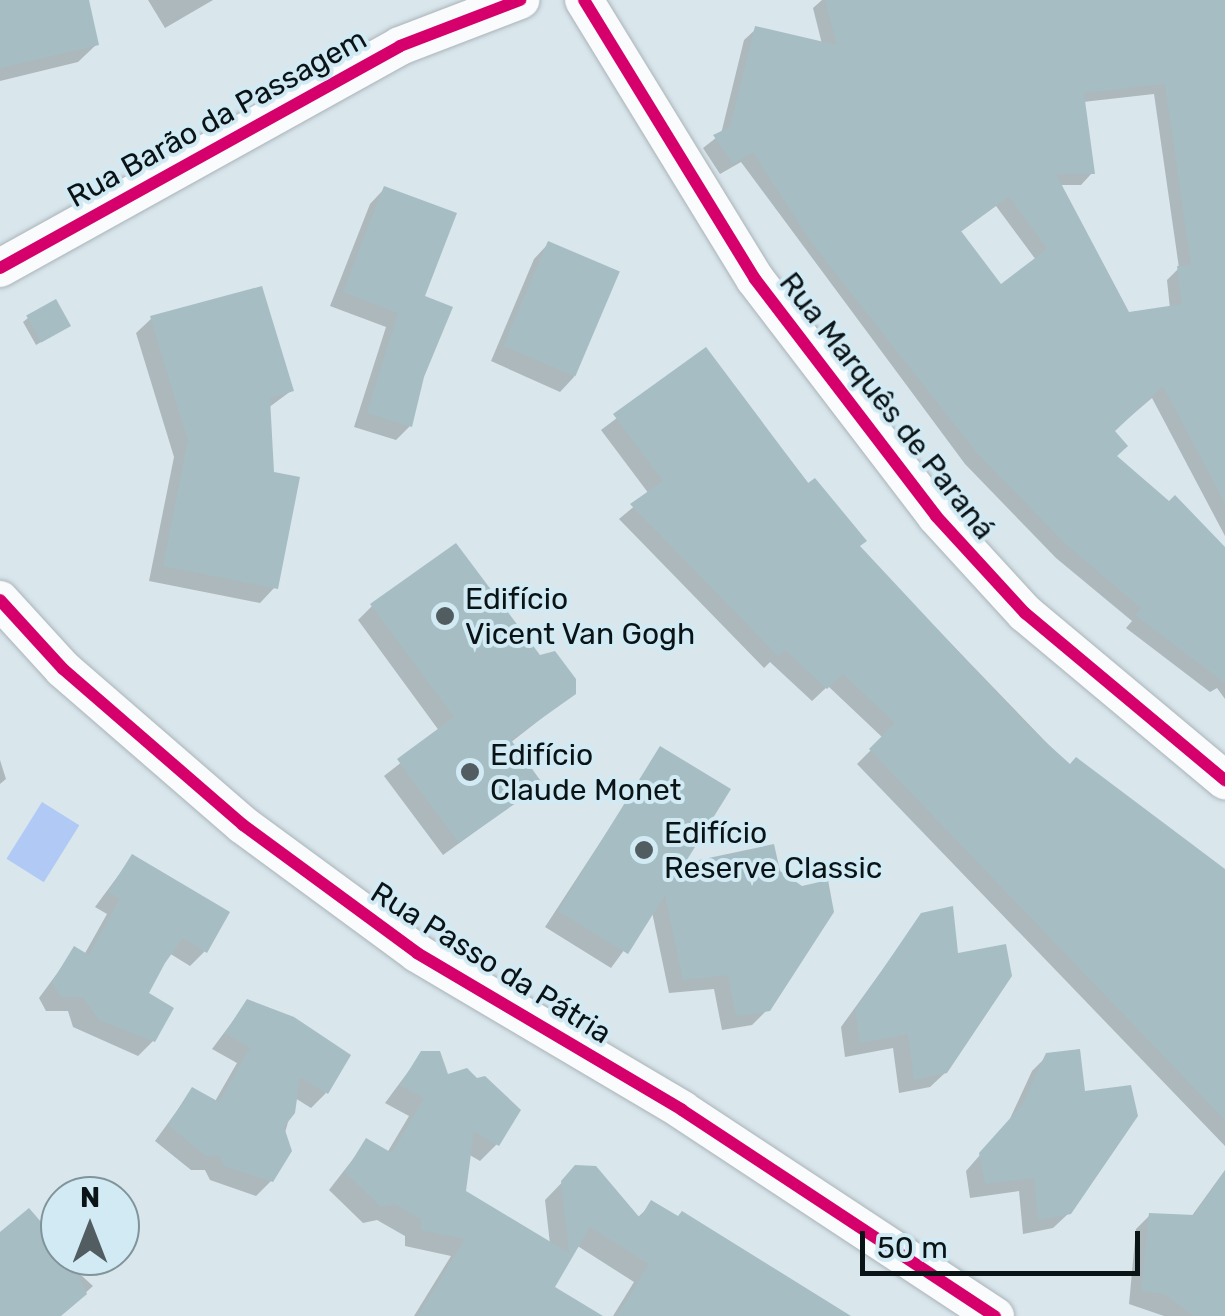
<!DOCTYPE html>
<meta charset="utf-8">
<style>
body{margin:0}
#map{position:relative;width:1225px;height:1316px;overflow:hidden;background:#d9e6ec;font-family:Rubik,sans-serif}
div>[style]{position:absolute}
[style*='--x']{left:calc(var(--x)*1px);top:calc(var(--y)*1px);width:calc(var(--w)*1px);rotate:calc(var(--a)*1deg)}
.water>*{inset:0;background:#b0caf5;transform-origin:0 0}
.shadow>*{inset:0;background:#0003}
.building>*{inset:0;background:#a6bec3;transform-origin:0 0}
.roads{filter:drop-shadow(0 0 2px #aab4b9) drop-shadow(0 0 2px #aab4b9)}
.street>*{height:38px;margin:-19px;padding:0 19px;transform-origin:19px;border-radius:19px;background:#f9fbfc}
.cycleway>*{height:12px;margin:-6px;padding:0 6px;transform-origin:6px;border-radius:6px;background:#d6006c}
.dots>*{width:28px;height:28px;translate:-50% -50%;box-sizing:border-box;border:5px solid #d1eaf4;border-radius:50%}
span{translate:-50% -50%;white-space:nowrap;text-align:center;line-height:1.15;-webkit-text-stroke:8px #d1eaf4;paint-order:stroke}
.street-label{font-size:30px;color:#0a1316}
.poi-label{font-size:30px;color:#0a1316}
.left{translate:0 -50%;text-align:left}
.north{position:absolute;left:40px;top:1176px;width:100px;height:100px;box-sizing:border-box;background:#d1eaf4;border:2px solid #81949b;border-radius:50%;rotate:0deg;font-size:28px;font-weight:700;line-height:40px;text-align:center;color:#0a1316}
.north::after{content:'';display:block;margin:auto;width:35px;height:45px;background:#525d61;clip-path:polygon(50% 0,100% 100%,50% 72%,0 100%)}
.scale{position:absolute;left:860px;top:1231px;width:280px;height:45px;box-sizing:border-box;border:5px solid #0a1316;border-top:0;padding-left:12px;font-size:30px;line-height:35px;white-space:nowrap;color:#0a1316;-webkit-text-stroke:8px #d1eaf4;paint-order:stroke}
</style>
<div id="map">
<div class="water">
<i style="left:42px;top:802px;width:44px;height:67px;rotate:32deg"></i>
</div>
<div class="shadow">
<i style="clip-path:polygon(0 0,87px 0,97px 44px,78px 62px,0 81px)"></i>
<i style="clip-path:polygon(148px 0,213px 0,165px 28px)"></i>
<i style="clip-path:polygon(evenodd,822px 0,1225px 0,1225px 536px,1152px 398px,1112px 432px,1114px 457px,1225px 551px,1225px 699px,1217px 688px,1210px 692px,1126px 628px,1132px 621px,1056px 558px,965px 464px,741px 162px,720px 174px,703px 148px,721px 134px,744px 40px,756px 29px,822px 44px,813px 8px,822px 0,1154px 94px,1179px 268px,1167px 280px,1170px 309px,1127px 314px,1059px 185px,1081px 185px,1092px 173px,1083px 102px,1154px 94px,822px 0,996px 206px,1036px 260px,1001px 287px,959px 233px,996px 206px)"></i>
<i style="clip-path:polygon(384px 189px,422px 298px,421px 377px,410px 426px,396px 440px,354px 427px,386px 327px,330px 306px,370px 204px)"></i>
<i style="clip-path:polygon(548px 244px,574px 377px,560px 392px,491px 361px,534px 259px)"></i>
<i style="clip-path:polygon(28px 318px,64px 329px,36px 345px,23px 322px)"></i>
<i style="clip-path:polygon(152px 318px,291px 391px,268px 408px,275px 587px,260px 603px,149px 581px,174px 457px,136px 333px)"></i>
<i style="clip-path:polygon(706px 351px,857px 546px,1070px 767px,1225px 871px,1225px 1146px,857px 764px,883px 738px,828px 686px,812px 701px,770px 662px,764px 668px,619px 519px,649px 494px,601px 430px)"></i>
<i style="clip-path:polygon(372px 606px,539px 657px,574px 693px,510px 743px,540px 784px,443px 855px,384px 776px,440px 732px,358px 620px)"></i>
<i style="clip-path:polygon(661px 749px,680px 866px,778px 873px,768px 1009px,752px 1025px,722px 1030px,714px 989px,669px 993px,652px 912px,611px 968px,545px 927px)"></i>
<i style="clip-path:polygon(0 760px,6px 779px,0 784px)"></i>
<i style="clip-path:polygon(132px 857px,205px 951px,190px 966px,169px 953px,145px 994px,153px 1041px,138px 1056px,73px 1027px,68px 1011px,46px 1011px,39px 998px,75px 949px,84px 955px,107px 914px,95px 907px)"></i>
<i style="clip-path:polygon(922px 915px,946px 1072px,930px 1087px,899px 1093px,893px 1048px,845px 1057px,841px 1027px)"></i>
<i style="clip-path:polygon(247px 1002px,326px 1093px,311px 1108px,295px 1098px,271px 1181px,256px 1196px,210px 1180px,205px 1170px,191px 1170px,155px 1141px,192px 1090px,214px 1103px,237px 1063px,212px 1049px)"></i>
<i style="clip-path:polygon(422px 1053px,497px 1144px,480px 1161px,468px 1154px,463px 1192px,550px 1244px,545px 1200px,576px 1168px,637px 1218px,652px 1204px,846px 1316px,613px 1316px,634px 1282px,576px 1245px,551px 1288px,598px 1316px,414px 1316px,451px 1256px,405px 1246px,405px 1236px,377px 1220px,363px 1223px,329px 1190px,367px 1141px,387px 1153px,409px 1116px,385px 1103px)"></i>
<i style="clip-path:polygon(1048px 1055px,1069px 1213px,1053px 1228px,1023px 1234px,1019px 1191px,970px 1198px,966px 1171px,1008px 1123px,1032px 1071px)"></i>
<i style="clip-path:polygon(1225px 1170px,1225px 1316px,1164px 1316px,1129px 1304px,1136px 1229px,1150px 1215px,1191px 1217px)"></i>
<i style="clip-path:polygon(0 1236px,60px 1248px,60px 1256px,93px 1286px,60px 1316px,0 1316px)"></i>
</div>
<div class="building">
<i style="clip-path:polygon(0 0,89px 0,99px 45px,0 68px)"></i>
<i style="clip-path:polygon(evenodd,825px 0,1225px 0,1225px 503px,1163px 386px,1115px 431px,1128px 446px,1117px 456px,1169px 501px,1175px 495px,1225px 547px,1225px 683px,1135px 615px,1141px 608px,1068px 546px,977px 453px,811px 242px,753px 152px,733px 164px,713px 135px,730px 127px,755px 26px,837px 45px,825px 0,1165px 84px,1191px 265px,1177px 266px,1182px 304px,1129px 312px,1056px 174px,1095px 174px,1084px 93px,1165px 84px,825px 0,1009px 196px,1047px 249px,1001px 284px,961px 231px,1009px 196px)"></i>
<i style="clip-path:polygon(384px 186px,457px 213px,425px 296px,453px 307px,424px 377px,412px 427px,367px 413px,398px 313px,343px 292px)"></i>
<i style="left:548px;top:241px;width:78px;height:114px;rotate:23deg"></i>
<i style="clip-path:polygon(262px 286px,294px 391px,270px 398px,274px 472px,300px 477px,278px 589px,163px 566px,188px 441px,150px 316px)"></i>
<i style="left:56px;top:299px;width:31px;height:34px;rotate:61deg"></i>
<i style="clip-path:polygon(706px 347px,808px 483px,815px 478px,867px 541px,860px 546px,1029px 727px,1070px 764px,1076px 757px,1225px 869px,1225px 1120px,869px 749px,895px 723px,843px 674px,827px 689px,785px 650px,778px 656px,630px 504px,663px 481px,613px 414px)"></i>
<i style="clip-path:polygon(456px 543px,540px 655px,555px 651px,576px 679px,576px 694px,511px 740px,543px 784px,459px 843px,397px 759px,454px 717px,370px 604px)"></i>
<i style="clip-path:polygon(660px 746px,731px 789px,685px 863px,774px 844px,780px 871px,802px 886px,828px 880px,834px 912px,770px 1011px,736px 1016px,728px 975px,683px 980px,665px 895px,628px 954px,558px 911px)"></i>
<i style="clip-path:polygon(132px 854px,230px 912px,207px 953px,183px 938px,165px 963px,149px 993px,174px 1008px,155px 1042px,99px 1020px,83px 997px,61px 997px,52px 982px,74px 946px,89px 955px,120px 899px,108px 892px)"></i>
<i style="clip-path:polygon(953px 906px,958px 953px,1006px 944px,1012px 976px,947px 1073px,914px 1080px,908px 1034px,860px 1043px,855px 1010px,921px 913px)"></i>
<i style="clip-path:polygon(247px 999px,294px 1017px,351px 1055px,328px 1094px,300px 1077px,295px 1113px,284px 1127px,292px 1151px,273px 1182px,224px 1166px,220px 1156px,206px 1156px,168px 1125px,192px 1087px,219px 1102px,250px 1048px,225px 1033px)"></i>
<i style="clip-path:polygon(1080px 1049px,1085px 1091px,1131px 1085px,1138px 1116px,1071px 1214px,1038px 1220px,1034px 1178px,985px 1184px,979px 1153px,1022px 1105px,1046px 1053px)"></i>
<i style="clip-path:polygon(421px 1051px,440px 1051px,448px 1074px,467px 1068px,477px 1078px,485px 1076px,521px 1110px,499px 1146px,474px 1131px,466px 1191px,569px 1253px,561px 1181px,575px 1165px,596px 1166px,640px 1218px,651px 1200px,678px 1216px,682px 1211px,851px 1316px,617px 1316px,649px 1264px,590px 1227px,555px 1287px,603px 1316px,418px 1316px,465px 1239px,421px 1230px,421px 1219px,395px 1204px,381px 1207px,345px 1172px,366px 1138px,392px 1153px,424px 1098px,400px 1085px)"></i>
<i style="clip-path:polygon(1225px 1171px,1225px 1316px,1194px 1316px,1165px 1294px,1141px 1291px,1149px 1213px,1194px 1215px)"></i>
<i style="clip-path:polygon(29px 1208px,60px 1244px,60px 1256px,69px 1256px,87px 1294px,61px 1316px,0 1316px,0 1232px)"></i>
</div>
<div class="roads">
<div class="street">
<i style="--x:584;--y:0;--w:327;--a:58.5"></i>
<i style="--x:755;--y:279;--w:298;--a:52.6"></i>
<i style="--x:936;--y:516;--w:132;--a:47.5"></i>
<i style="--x:1025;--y:613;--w:261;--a:39.9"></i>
<i style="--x:0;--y:268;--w:457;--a:-29"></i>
<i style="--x:400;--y:46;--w:129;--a:-21"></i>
<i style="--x:0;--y:600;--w:93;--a:47.6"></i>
<i style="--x:63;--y:669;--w:238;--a:40.9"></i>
<i style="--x:243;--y:825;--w:216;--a:36.3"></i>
<i style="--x:417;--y:953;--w:308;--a:30.6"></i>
<i style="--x:682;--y:1110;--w:375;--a:33.4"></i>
</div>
</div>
<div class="cycleway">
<i style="--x:584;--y:0;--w:327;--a:58.5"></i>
<i style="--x:755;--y:279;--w:298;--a:52.6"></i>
<i style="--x:936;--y:516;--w:132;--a:47.5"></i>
<i style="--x:1025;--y:613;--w:261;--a:39.9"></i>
<i style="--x:0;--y:268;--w:457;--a:-29"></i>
<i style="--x:400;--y:46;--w:129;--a:-21"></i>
<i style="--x:0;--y:600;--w:93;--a:47.6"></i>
<i style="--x:63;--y:669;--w:238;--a:40.9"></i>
<i style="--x:243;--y:825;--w:216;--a:36.3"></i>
<i style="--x:417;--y:953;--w:308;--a:30.6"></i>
<i style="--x:682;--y:1110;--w:375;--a:33.4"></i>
</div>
<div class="dots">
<i style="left:445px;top:616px;background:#525d61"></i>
<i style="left:470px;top:772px;background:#525d61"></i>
<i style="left:644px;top:850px;background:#525d61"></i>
</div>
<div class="street-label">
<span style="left:217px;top:118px;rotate:-29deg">Rua Barão da Passagem</span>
<span style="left:887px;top:406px;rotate:52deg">Rua Marquês de Paraná</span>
<span style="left:491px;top:963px;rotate:32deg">Rua Passo da Pátria</span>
</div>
<div class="poi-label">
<span class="left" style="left:465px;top:616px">Edifício<br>Vicent Van Gogh</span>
<span class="left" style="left:490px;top:772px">Edifício<br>Claude Monet</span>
<span class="left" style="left:664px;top:850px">Edifício<br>Reserve Classic</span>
</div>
<div class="north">N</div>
<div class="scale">50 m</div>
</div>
